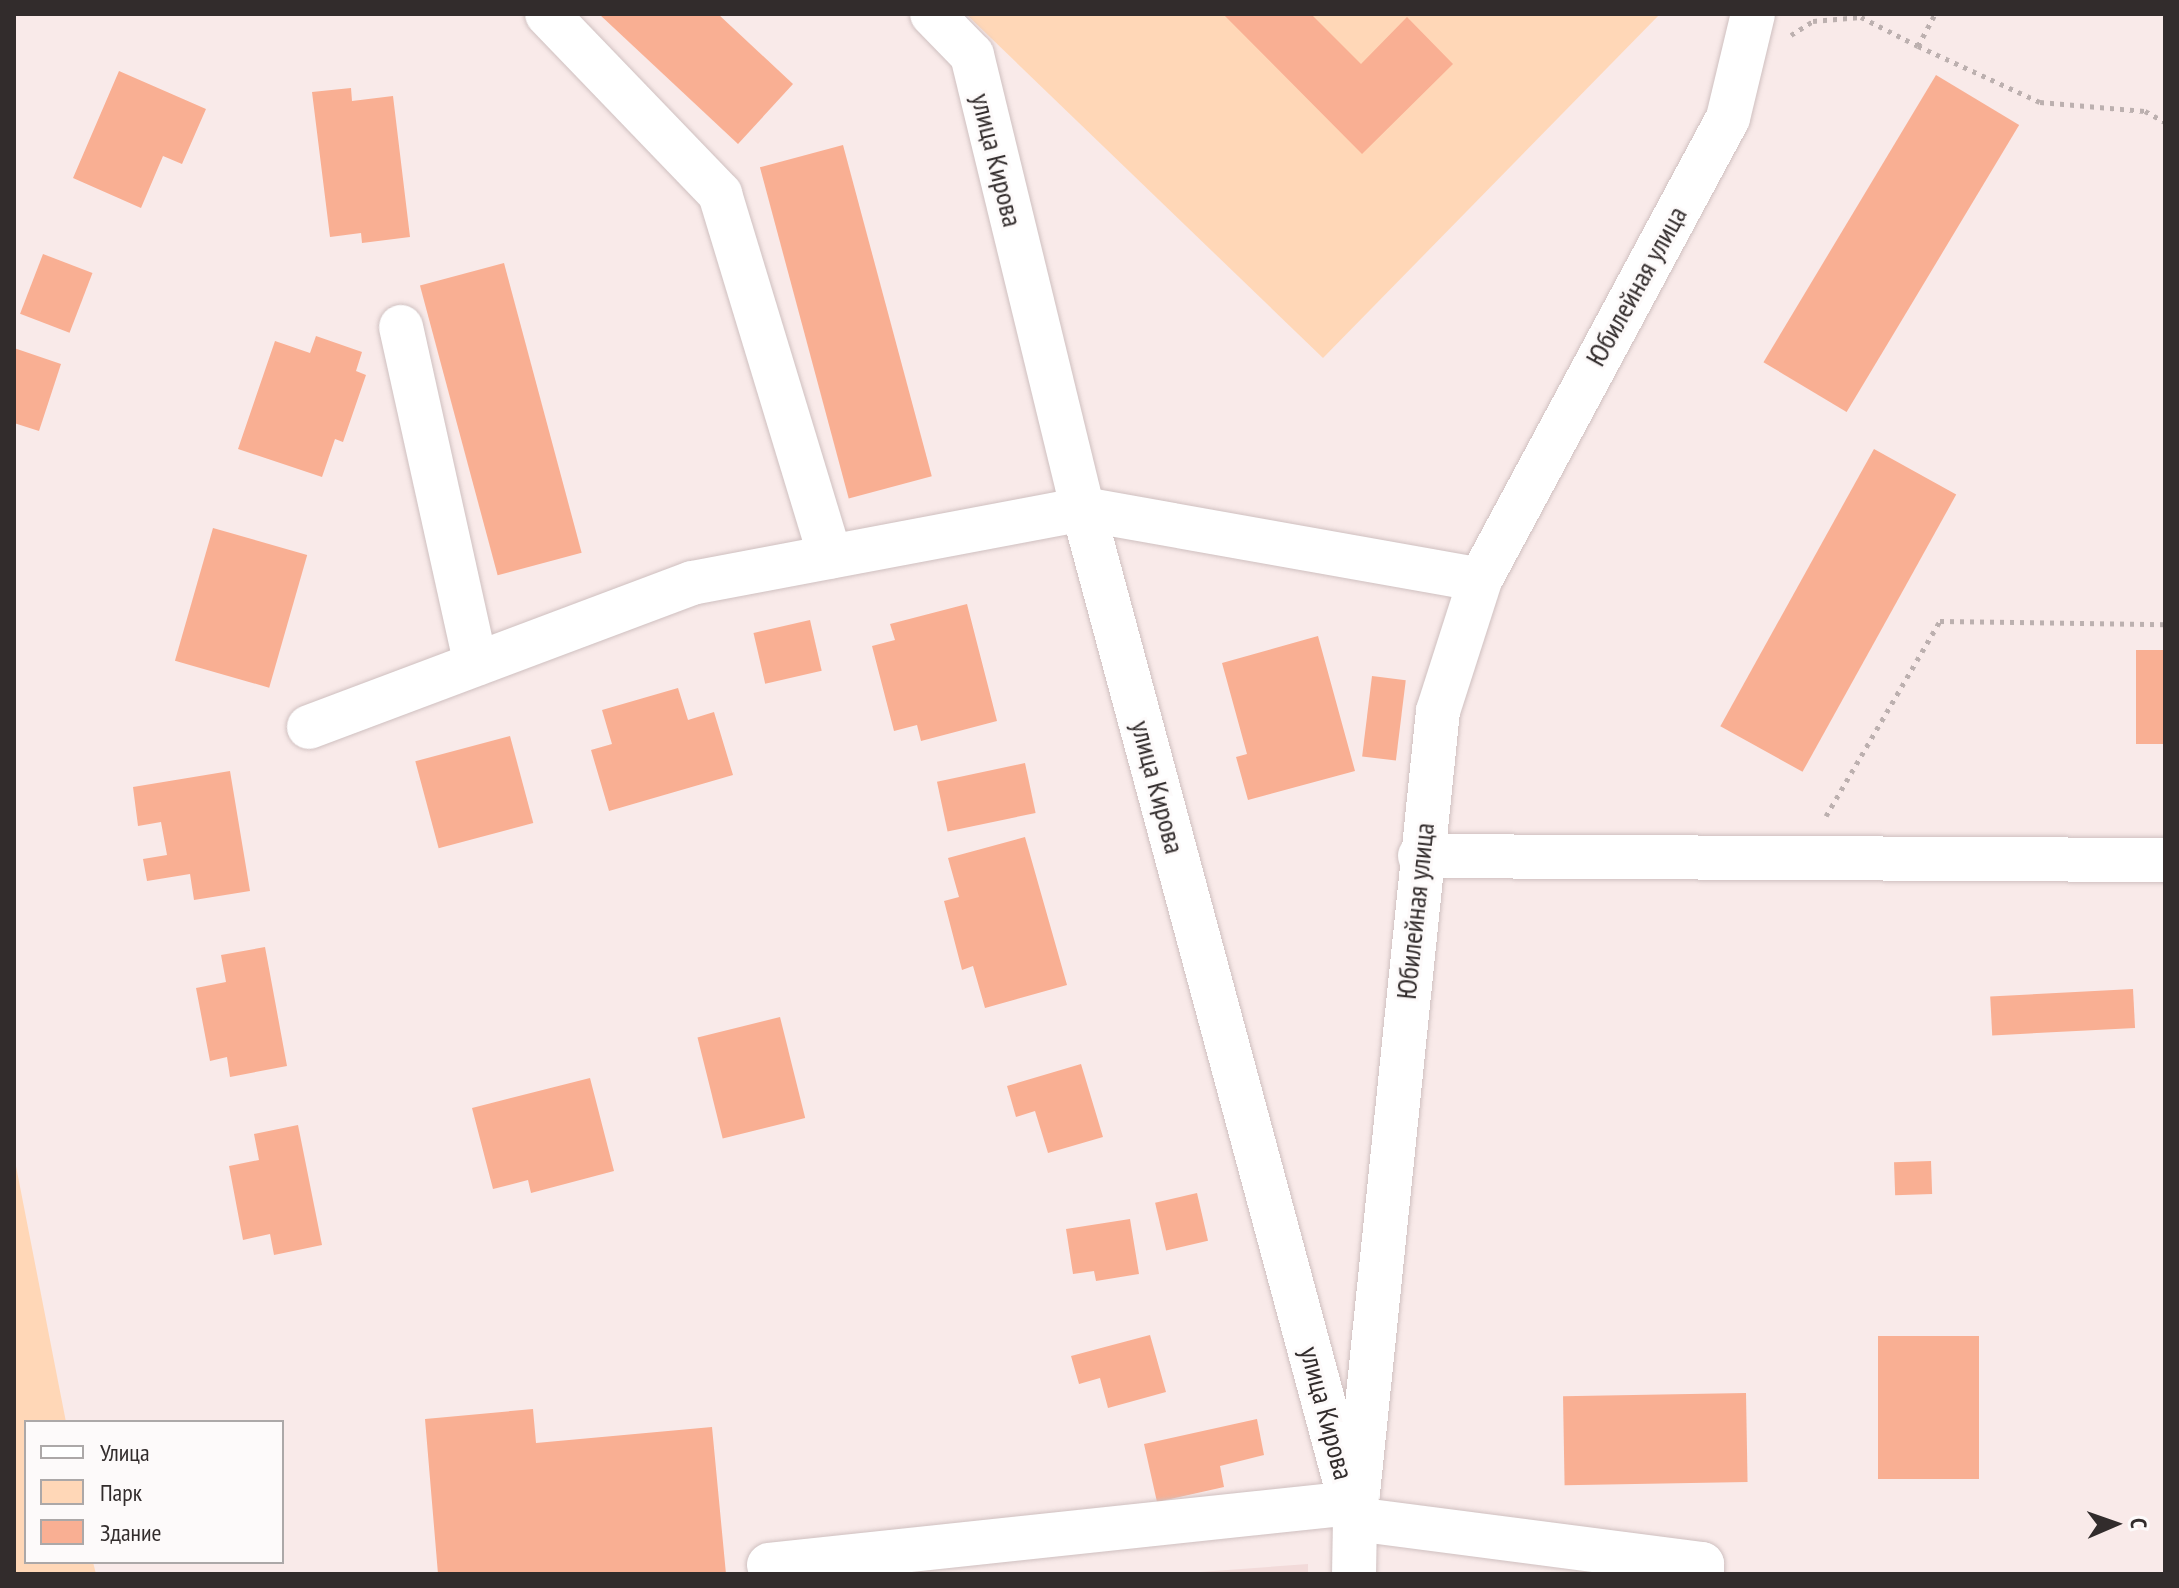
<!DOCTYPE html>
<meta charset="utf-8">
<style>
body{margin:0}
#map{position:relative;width:2179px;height:1588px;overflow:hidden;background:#f9eae9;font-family:"PT Sans Narrow",sans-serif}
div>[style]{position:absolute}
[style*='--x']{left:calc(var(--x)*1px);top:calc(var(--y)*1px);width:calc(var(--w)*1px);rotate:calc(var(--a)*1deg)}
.built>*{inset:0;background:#f2dad9}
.green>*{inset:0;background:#ffd7b7}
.building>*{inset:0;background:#f9af93;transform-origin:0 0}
.path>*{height:5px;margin-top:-2.5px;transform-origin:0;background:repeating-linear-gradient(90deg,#bcb0af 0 4px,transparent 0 10px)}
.roads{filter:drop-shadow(0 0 2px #cfc0c0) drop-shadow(0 0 2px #cfc0c0)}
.minor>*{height:44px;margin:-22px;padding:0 22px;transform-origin:22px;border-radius:22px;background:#fff}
span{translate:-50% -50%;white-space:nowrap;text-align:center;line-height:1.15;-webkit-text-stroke:6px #fdfafa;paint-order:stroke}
.street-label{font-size:28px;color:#322c2c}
.frame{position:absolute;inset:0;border:16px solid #322c2c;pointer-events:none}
.legend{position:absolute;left:24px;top:1420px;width:260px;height:144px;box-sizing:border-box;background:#fdfafa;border:2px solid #aca8a8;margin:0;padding:10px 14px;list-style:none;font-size:24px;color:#322c2c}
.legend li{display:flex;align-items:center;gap:16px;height:40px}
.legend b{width:40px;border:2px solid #aca8a8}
.north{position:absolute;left:2075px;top:1484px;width:80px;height:80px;-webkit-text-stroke:6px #fdfafa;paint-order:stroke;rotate:88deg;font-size:22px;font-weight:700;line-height:32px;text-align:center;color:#322c2c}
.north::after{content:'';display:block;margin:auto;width:28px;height:36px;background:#322c2c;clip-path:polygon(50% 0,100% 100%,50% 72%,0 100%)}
</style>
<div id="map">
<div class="built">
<i style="clip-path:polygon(1308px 1564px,1308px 1574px,1173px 1574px)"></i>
</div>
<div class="green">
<i style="clip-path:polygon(966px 14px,1660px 14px,1323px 358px)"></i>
<i style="clip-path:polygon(14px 1156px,66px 1422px,26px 1422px,26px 1562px,93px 1562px,96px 1574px,14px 1574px)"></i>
</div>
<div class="building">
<i style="clip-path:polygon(599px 14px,718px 14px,793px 84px,738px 144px)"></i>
<i style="clip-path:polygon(1223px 14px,1311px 14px,1361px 64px,1407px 17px,1453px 64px,1362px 154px)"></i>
<i style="clip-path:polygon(119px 71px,206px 109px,182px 164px,163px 156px,141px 208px,73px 178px)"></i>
<i style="left:1936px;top:75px;width:97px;height:335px;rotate:31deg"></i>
<i style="clip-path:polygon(351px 88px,352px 101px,393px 96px,410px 237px,362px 243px,361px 233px,330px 237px,312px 92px)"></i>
<i style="left:843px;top:145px;width:343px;height:86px;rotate:75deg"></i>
<i style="left:43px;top:254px;width:53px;height:64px;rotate:21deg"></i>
<i style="left:504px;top:263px;width:300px;height:87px;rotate:75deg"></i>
<i style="clip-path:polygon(316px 336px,362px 352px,356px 371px,366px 375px,343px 442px,335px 439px,322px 477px,238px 449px,275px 341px,310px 353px)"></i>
<i style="clip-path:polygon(14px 348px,61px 364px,39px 431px,14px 423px)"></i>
<i style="left:1874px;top:449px;width:94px;height:317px;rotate:29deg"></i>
<i style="left:213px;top:528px;width:98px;height:138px;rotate:16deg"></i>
<i style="clip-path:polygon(967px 604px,997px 721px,921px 741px,917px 725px,894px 731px,872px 646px,895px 640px,890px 624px)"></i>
<i style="left:810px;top:620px;width:52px;height:58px;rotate:77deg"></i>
<i style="clip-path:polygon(1318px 636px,1355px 771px,1248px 800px,1236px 757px,1247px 754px,1222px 663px)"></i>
<i style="left:2136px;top:650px;width:29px;height:94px"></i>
<i style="left:1372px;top:676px;width:34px;height:81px;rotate:7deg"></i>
<i style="clip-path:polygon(678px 688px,688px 720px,714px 712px,733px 775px,609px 811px,591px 750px,612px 744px,602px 710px)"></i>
<i style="left:510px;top:736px;width:90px;height:98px;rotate:75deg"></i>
<i style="left:1025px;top:763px;width:51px;height:90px;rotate:78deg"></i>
<i style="clip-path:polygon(230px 771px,250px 891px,194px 900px,190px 874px,147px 881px,143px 859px,167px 855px,161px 822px,138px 826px,133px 787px)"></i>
<i style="clip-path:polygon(1025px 837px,1067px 985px,985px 1008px,973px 966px,962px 970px,944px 901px,959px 897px,948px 858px)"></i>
<i style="clip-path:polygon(265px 947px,287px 1066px,230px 1077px,227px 1057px,210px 1061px,196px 988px,226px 982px,221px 955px)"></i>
<i style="left:2133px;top:989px;width:39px;height:143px;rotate:87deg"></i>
<i style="left:780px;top:1017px;width:104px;height:85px;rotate:76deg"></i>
<i style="clip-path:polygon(1081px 1064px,1103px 1137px,1048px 1153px,1035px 1111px,1016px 1117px,1007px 1086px)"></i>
<i style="clip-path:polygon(590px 1078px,614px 1171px,531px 1193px,528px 1180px,493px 1189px,472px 1108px)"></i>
<i style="clip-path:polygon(298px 1125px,322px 1245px,274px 1255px,270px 1234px,243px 1240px,229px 1166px,259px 1160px,254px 1134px)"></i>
<i style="left:1931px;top:1161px;width:33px;height:37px;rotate:88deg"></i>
<i style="left:1197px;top:1193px;width:49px;height:43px;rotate:77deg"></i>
<i style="clip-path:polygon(1130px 1219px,1139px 1274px,1096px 1281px,1094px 1271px,1073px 1274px,1066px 1229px)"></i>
<i style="clip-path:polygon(1150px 1335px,1166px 1392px,1108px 1408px,1100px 1378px,1079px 1384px,1071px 1356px)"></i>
<i style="left:1979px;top:1336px;width:143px;height:101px;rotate:90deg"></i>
<i style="left:1746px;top:1393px;width:89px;height:183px;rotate:89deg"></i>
<i style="clip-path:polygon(533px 1409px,536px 1443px,712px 1427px,726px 1574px,438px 1574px,425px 1419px)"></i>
<i style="clip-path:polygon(1257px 1419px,1264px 1455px,1220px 1466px,1224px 1487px,1157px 1502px,1144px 1444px)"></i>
</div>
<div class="path">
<i style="--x:1791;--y:35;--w:26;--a:-32"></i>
<i style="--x:1813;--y:21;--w:48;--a:-4.8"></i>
<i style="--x:1861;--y:17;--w:64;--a:27"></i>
<i style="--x:1918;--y:46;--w:36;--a:-62"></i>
<i style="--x:1918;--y:46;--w:134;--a:24.7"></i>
<i style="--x:2040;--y:102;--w:105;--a:4.9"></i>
<i style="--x:2145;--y:111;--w:23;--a:29"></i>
<i style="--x:1826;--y:816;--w:226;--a:-59.7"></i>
<i style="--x:1940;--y:621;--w:225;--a:0.8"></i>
</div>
<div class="roads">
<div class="minor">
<i style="--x:547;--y:14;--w:250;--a:46.1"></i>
<i style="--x:720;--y:194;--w:379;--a:73.1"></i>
<i style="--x:932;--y:14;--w:57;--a:45.7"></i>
<i style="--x:972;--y:55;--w:467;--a:76.3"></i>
<i style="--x:1083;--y:509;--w:1046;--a:74.93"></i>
<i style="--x:1355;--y:1519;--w:55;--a:91"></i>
<i style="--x:401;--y:327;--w:345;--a:77.5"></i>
<i style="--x:309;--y:727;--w:409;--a:-20.6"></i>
<i style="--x:692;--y:583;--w:398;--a:-10.7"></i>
<i style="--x:1083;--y:509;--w:403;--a:10.1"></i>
<i style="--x:1420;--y:856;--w:745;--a:0.31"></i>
<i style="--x:1358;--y:1493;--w:786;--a:-84.16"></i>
<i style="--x:1438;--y:711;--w:138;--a:-72.2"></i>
<i style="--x:1480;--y:580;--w:524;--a:-61.77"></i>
<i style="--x:1728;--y:118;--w:107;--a:-76.5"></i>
<i style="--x:1355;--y:1519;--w:350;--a:7.4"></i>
<i style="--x:1702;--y:1564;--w:10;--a:90"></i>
<i style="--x:769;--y:1565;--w:585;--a:-6.08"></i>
</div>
</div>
<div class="street-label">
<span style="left:997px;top:160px;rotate:76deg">улица Кирова</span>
<span style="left:1636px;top:286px;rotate:-61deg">Юбилейная улица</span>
<span style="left:1158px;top:787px;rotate:75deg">улица Кирова</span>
<span style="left:1415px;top:911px;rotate:-84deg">Юбилейная улица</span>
<span style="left:1327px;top:1413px;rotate:75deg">улица Кирова</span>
</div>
<div class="frame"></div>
<ul class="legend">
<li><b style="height:10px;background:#fff"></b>Улица</li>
<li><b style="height:22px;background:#ffd7b7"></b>Парк</li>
<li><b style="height:22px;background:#f9af93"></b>Здание</li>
</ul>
<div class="north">С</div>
</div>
